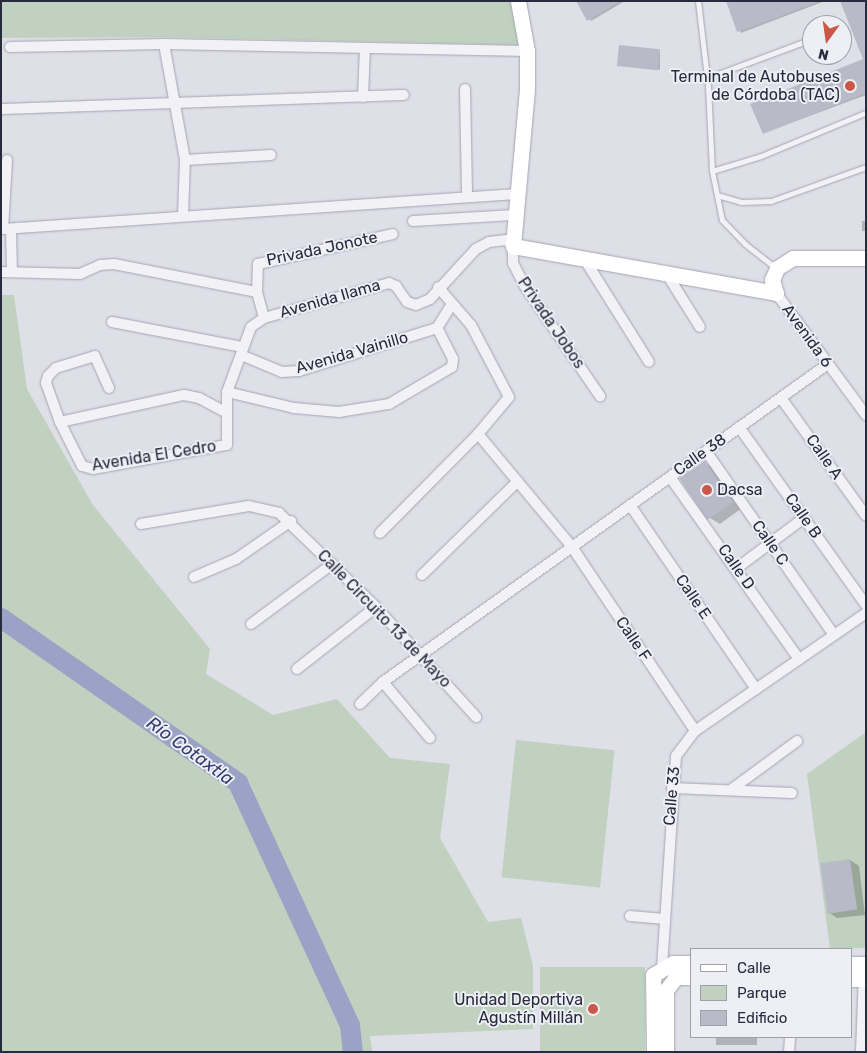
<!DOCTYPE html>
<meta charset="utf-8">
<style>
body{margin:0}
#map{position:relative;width:867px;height:1053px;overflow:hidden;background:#dedfe7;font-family:Rubik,sans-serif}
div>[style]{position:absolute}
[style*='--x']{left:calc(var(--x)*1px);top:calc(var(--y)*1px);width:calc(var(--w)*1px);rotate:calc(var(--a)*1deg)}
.green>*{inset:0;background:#c0d1c0;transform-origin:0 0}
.shadow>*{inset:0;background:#0003;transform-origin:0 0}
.river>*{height:20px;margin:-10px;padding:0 10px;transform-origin:10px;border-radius:10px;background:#9aa3c6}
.building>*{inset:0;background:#b9bac7;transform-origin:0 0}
.roads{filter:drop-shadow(0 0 1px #a4a5b1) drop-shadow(0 0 1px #a4a5b1)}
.lane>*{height:5px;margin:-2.5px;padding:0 2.5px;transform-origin:2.5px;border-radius:2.5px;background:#f1f1f6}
.street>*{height:10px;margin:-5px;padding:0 5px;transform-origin:5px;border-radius:5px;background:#f1f1f6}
.secondary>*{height:15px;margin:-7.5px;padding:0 7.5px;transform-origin:7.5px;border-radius:7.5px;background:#fff}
.dots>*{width:14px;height:14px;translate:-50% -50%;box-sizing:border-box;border:2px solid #eeeff5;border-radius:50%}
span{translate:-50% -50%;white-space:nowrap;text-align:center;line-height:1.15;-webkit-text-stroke:4px #eeeff5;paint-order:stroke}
.poi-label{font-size:16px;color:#282a3e}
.right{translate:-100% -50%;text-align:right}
.left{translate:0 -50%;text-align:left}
.street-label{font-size:16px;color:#282a3e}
.water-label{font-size:18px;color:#343d70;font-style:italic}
.frame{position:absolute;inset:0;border:2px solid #282a3e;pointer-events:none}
.legend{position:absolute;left:690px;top:948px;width:162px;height:90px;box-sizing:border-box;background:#eeeff5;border:1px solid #9fa0ac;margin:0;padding:6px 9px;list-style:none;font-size:15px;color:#282a3e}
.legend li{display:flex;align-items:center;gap:10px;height:25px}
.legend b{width:25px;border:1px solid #9fa0ac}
.north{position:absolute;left:802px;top:15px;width:50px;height:50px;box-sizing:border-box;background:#eeeff5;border:1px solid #9fa0ac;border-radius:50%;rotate:194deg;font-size:14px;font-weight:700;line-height:20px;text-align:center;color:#282a3e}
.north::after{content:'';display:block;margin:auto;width:18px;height:22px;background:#c95847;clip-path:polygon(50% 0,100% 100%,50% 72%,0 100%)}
</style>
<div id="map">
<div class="green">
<i style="clip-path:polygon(1px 1px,517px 1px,522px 45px,161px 37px,1px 38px)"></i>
<i style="clip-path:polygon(1px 295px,14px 295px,27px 389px,93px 505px,210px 649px,206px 674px,273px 715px,337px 699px,390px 758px,450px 764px,440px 838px,488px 922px,521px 918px,533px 966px,533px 1029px,370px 1036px,372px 1052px,1px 1052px)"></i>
<i style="clip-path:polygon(866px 732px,866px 948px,830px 949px,807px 774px)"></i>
<i style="left:516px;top:740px;width:99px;height:138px;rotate:6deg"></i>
<i style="left:540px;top:967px;width:105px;height:85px"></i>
</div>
<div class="shadow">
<i style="clip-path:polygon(577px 1px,625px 1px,591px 21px)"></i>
<i style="clip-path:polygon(727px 1px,825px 1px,741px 33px)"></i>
<i style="clip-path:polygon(866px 1px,866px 95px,764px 133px,864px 60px)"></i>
<i style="clip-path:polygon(660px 51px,660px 70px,619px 65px)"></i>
<i style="left:862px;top:221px;width:4px;height:10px"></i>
<i style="clip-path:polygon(705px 463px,714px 468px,742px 508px,720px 524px,710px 518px,682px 479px)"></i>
<i style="clip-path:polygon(850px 860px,859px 866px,865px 915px,837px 918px,828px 912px)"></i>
<i style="left:716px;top:1037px;width:41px;height:8px"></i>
</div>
<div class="river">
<i style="--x:1;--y:618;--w:289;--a:34.8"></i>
<i style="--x:238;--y:783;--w:267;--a:65.2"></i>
<i style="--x:350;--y:1025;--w:27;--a:84"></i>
</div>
<div class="building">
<i style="clip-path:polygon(576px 1px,621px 1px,587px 21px)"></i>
<i style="clip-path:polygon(726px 1px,818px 1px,818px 2px,737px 32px)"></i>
<i style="clip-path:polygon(840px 1px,866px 1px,866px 93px,763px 134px,750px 104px,863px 59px)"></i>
<i style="left:619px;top:45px;width:41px;height:21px;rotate:6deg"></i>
<i style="left:705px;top:461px;width:50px;height:31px;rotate:56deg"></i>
<i style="left:850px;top:859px;width:51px;height:30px;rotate:82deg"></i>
</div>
<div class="roads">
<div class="lane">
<i style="--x:698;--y:1;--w:86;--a:83.3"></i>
<i style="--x:708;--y:86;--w:85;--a:87.3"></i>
<i style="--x:712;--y:171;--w:50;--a:78.5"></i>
<i style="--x:722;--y:220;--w:33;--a:46"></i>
<i style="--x:745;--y:244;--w:39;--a:38"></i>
<i style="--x:707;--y:78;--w:112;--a:-20.4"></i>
<i style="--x:712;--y:171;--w:51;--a:-17"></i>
<i style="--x:761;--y:156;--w:113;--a:-22.5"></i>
<i style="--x:717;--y:195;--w:25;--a:16"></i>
<i style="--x:741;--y:202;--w:30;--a:-2"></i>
<i style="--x:771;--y:201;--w:101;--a:-19.7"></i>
</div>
<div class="street">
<i style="--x:164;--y:44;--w:118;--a:79.7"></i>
<i style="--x:185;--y:160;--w:55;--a:92.1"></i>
<i style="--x:10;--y:47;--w:154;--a:-1.1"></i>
<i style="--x:164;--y:44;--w:363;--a:1.1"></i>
<i style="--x:465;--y:89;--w:107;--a:88.9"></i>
<i style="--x:363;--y:97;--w:49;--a:-87.7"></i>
<i style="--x:1;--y:109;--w:403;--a:-2"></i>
<i style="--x:7;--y:160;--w:69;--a:93.3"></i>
<i style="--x:3;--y:229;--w:514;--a:-3.9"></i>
<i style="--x:185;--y:160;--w:86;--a:-3.3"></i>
<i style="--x:413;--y:221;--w:102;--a:-3.4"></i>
<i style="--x:11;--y:229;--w:43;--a:88.7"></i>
<i style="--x:585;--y:260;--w:120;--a:57.9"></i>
<i style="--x:1;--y:272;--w:79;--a:1.5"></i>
<i style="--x:80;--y:274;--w:22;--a:-24"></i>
<i style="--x:100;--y:265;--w:14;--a:-4"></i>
<i style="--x:114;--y:264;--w:146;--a:11.1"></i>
<i style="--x:668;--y:276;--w:60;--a:57.9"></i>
<i style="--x:776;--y:293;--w:152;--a:53.6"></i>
<i style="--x:264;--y:318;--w:27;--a:-105"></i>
<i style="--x:257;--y:292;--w:28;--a:-88"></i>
<i style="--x:258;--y:264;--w:138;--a:-12.5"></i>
<i style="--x:112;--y:322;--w:132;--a:10.9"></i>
<i style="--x:241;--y:355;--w:44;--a:22.5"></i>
<i style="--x:282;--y:372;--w:17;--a:-3"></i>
<i style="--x:299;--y:371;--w:145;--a:-17.3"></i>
<i style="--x:437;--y:328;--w:28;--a:-58"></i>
<i style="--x:109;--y:388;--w:35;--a:-114"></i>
<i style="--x:95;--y:356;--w:41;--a:162.9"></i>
<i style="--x:56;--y:368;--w:11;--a:135"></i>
<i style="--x:48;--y:376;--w:7;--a:106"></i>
<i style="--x:46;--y:383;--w:41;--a:70.3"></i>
<i style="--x:60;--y:422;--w:49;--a:63.4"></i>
<i style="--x:82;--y:466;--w:11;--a:15"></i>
<i style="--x:93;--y:469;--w:136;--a:-10.2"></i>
<i style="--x:227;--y:445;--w:53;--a:-90"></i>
<i style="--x:227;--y:392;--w:69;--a:-69.7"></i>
<i style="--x:251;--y:327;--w:16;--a:-35"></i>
<i style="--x:264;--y:318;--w:130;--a:-15.6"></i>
<i style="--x:389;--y:283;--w:8;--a:23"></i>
<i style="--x:396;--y:286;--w:19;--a:55"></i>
<i style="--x:407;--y:302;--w:9;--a:18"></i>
<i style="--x:416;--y:305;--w:15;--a:-23"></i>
<i style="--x:430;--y:299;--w:68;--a:-47.4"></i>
<i style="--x:476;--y:249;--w:15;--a:-28"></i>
<i style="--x:489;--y:242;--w:17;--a:-7"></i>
<i style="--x:506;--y:240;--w:9;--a:41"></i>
<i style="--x:513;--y:246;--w:17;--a:90"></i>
<i style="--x:513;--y:263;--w:25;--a:63"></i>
<i style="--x:524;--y:285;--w:135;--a:55.6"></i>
<i style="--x:227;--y:392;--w:69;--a:13.4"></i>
<i style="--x:294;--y:408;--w:45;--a:5.1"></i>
<i style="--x:339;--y:412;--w:51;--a:-9.1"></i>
<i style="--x:389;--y:404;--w:73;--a:-30.4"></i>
<i style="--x:452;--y:367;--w:8;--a:-83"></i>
<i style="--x:453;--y:359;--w:35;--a:-117"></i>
<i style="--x:781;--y:398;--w:145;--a:54.2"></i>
<i style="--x:60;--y:422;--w:127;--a:-12.3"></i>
<i style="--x:184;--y:395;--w:15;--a:11"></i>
<i style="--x:199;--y:398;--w:30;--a:28"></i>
<i style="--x:739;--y:427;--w:219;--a:54.5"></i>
<i style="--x:478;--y:434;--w:147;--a:50.2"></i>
<i style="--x:572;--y:547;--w:221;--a:56.2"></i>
<i style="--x:706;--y:451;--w:224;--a:55.2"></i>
<i style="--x:670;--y:477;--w:223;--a:54.7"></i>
<i style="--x:630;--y:505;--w:223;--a:55.6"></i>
<i style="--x:141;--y:524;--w:109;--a:-9.5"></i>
<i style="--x:249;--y:506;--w:31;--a:13"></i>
<i style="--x:279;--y:513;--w:135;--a:44.1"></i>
<i style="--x:376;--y:607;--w:149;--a:47.7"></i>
<i style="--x:380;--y:533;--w:139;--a:-45.3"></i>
<i style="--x:478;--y:434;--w:48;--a:-50"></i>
<i style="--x:509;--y:397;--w:81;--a:-117.8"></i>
<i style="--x:471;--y:325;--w:50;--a:-131"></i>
<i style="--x:737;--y:568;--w:84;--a:-36.7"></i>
<i style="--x:422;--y:575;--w:134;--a:-44.4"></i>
<i style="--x:194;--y:577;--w:46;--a:-23.2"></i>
<i style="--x:236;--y:559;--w:67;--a:-34.6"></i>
<i style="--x:251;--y:624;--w:101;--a:-36.5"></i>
<i style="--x:297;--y:669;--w:100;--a:-38.1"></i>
<i style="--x:383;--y:682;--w:73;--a:50"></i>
<i style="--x:360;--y:704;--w:32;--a:-44"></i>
<i style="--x:383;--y:682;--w:547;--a:-35.55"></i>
<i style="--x:672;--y:788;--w:120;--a:2.4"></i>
<i style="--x:732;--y:789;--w:81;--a:-36.4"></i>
<i style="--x:630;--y:916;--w:35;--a:5"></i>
<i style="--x:667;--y:970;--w:6;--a:-149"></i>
<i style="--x:662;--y:967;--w:211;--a:-86.2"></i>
<i style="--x:676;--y:756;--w:31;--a:-53"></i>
<i style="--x:695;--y:731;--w:208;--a:-34.6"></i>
<i style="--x:789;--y:1052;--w:15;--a:-86"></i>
<i style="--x:861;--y:1052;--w:79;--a:-87.8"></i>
</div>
<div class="secondary">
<i style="--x:518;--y:1;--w:51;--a:79.8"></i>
<i style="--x:527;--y:51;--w:38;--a:90"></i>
<i style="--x:527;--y:89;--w:158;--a:95.1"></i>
<i style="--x:513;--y:246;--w:267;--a:10.1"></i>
<i style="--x:776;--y:293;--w:14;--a:-107"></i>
<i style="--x:772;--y:280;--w:13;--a:-67"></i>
<i style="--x:777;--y:268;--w:19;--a:-32"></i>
<i style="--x:793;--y:258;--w:73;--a:0"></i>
<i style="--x:851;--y:964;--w:15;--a:0"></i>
<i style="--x:851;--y:979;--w:15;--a:0"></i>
<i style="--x:654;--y:1052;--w:77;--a:-90.7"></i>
<i style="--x:653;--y:975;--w:23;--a:-31"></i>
<i style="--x:673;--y:963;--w:18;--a:0"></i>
<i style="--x:666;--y:1052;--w:62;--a:-90"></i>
<i style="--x:666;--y:990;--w:16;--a:-52"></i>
<i style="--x:676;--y:977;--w:15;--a:0"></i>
</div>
</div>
<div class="dots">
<i style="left:850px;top:86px;background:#c95847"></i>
<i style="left:707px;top:490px;background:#c95847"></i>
<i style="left:593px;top:1009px;background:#c95847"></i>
</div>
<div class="poi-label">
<span class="right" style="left:840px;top:86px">Terminal de Autobuses<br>de Córdoba (TAC)</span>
<span class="left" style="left:717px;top:490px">Dacsa</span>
<span class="right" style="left:583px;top:1009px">Unidad Deportiva<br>Agustín Millán</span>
</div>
<div class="street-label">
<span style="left:322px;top:249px;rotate:-12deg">Privada Jonote</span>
<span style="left:330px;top:299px;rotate:-16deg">Avenida Ilama</span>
<span style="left:551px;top:323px;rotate:56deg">Privada Jobos</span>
<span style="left:807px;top:336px;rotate:54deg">Avenida 6</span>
<span style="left:352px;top:353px;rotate:-16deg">Avenida Vainillo</span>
<span style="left:700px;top:455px;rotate:-35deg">Calle 38</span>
<span style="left:154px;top:456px;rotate:-9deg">Avenida El Cedro</span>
<span style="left:824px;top:457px;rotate:55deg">Calle A</span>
<span style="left:803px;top:516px;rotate:55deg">Calle B</span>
<span style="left:770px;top:543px;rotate:55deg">Calle C</span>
<span style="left:736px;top:567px;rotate:55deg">Calle D</span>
<span style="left:693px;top:597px;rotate:56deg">Calle E</span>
<span style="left:384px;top:619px;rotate:46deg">Calle Circuito 13 de Mayo</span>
<span style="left:633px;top:639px;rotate:56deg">Calle F</span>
<span style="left:672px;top:796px;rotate:-85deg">Calle 33</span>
</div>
<div class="water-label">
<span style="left:190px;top:751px;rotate:36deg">Río Cotaxtla</span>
</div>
<div class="frame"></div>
<ul class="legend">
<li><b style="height:6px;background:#fff"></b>Calle</li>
<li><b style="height:14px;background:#c0d1c0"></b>Parque</li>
<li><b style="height:14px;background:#b9bac7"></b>Edificio</li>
</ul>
<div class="north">N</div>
</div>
